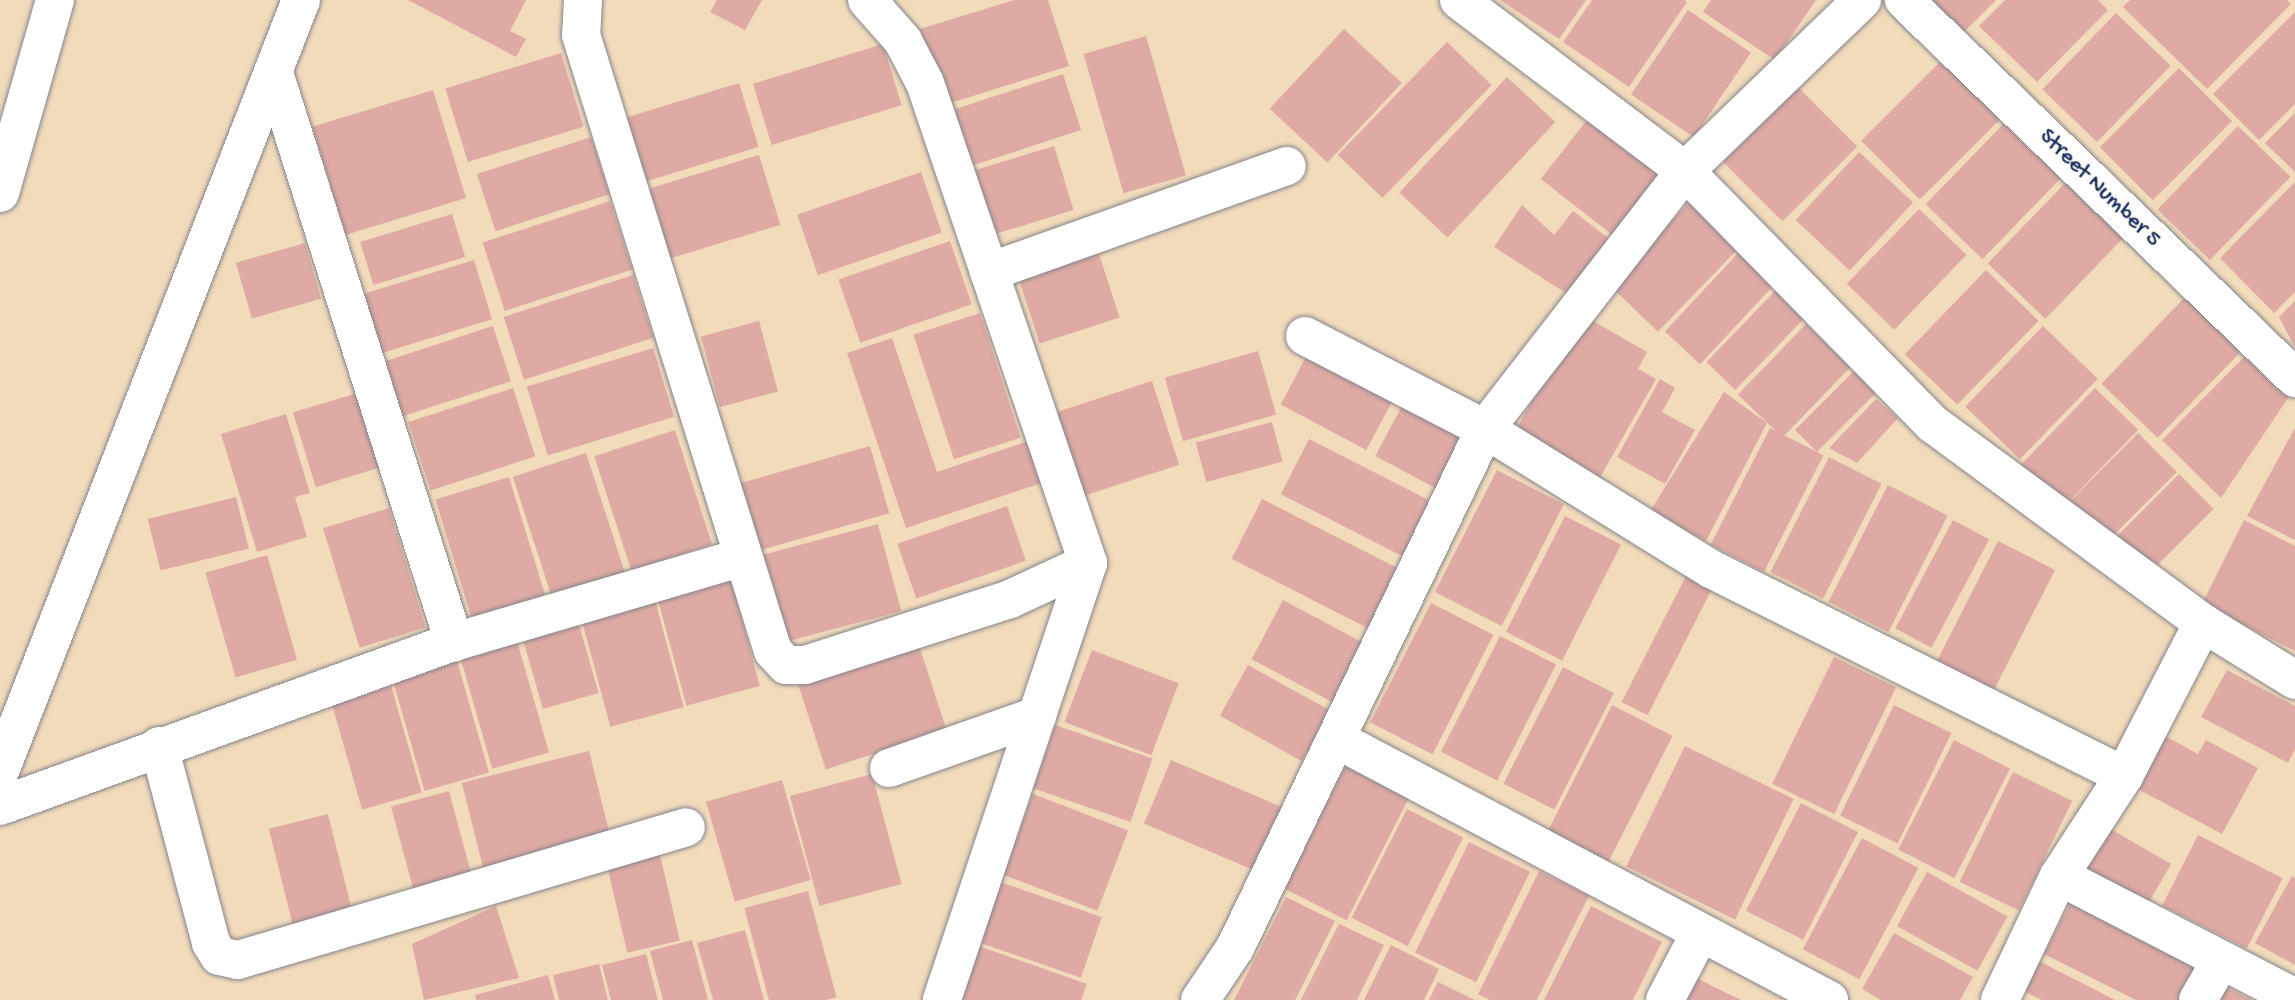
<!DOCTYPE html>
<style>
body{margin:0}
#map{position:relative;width:2295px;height:1000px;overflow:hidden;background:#f2dbbb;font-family:"Gochi Hand",sans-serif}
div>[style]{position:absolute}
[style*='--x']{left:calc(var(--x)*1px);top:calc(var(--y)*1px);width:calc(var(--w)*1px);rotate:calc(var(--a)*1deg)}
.building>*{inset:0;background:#dfaaa4;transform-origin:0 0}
.roads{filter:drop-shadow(0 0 2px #86858c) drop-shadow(0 0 2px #86858c)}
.street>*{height:38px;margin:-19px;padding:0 19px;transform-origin:19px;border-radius:19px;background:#fff}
span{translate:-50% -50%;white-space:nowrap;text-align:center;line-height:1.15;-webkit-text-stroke:6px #fdfcf7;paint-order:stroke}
.street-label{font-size:23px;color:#1b2f5e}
</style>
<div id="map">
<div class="building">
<i style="clip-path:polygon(408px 0,526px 0,510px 31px,526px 39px,516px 57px)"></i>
<i style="clip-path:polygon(717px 0,762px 0,745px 30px,710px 12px)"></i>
<i style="clip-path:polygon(1014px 0,1048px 0,1069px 66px,944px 105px,920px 29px)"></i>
<i style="clip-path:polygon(1500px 0,1586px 0,1559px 39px)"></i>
<i style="clip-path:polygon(1592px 0,1684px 0,1687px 2px,1629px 87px,1563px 42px)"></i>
<i style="clip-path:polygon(1711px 0,1816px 0,1775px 60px,1703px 12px)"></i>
<i style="clip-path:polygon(1929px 0,1996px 0,1963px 33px)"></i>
<i style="clip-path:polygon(2005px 0,2098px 0,2108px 10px,2037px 82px,1979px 26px)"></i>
<i style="clip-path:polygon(2130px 0,2287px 0,2291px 4px,2207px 89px,2123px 7px)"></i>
<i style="left:1688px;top:10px;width:76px;height:102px;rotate:34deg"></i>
<i style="clip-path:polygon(2295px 12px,2295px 104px,2259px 140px,2213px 94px)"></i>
<i style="left:2116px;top:13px;width:76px;height:106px;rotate:44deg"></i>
<i style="left:1344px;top:29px;width:79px;height:109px;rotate:43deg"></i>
<i style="left:1146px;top:36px;width:145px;height:65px;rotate:74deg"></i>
<i style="left:1447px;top:42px;width:62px;height:157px;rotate:44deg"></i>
<i style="left:883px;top:44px;width:64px;height:136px;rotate:73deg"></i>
<i style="left:561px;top:53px;width:77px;height:121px;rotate:73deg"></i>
<i style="left:1946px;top:56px;width:83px;height:120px;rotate:45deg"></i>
<i style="left:2179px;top:68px;width:75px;height:112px;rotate:45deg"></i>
<i style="left:1063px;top:74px;width:59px;height:118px;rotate:72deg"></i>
<i style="left:1507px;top:77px;width:66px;height:158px;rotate:43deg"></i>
<i style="left:739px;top:83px;width:67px;height:124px;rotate:73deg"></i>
<i style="left:1798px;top:87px;width:84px;height:106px;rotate:45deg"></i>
<i style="left:433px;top:90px;width:113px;height:126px;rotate:73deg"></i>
<i style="clip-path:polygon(2295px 113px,2295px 172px,2265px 143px)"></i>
<i style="left:1590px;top:116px;width:100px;height:80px;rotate:38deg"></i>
<i style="left:2009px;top:118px;width:79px;height:120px;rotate:44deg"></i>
<i style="left:2238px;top:126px;width:73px;height:116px;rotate:44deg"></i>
<i style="left:591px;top:137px;width:60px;height:120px;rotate:72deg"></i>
<i style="left:1054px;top:146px;width:67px;height:89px;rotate:73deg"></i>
<i style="left:1859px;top:152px;width:74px;height:93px;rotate:43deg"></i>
<i style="left:759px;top:155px;width:73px;height:118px;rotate:73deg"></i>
<i style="left:921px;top:172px;width:64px;height:131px;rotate:71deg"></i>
<i style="left:2071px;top:177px;width:80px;height:120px;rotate:44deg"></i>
<i style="clip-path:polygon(2295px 182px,2295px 292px,2274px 313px,2220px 258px)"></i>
<i style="left:610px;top:201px;width:72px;height:134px;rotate:72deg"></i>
<i style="left:1691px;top:201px;width:67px;height:117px;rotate:44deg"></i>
<i style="clip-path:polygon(1522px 205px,1554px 235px,1573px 211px,1612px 241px,1569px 295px,1494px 247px)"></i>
<i style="left:1919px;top:209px;width:66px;height:104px;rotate:44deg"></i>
<i style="left:452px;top:214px;width:45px;height:96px;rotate:73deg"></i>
<i style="left:950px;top:241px;width:67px;height:118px;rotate:71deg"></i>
<i style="left:305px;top:243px;width:58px;height:72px;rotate:74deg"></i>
<i style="left:1097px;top:248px;width:73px;height:84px;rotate:72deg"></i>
<i style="left:1740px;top:251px;width:48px;height:110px;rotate:43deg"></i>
<i style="left:474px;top:260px;width:62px;height:122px;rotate:73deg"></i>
<i style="left:1986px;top:270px;width:73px;height:117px;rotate:44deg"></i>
<i style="left:633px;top:275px;width:66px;height:136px;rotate:72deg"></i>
<i style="left:1778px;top:288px;width:40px;height:103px;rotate:44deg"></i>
<i style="left:2189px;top:293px;width:78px;height:126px;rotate:44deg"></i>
<i style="clip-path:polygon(2295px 301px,2295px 348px,2279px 317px)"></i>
<i style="left:980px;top:313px;width:131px;height:70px;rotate:72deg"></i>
<i style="clip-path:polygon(1581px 314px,1647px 352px,1638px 369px,1656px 379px,1598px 481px,1514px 433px)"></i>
<i style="left:759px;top:321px;width:73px;height:60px;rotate:75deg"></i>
<i style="left:1806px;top:324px;width:62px;height:98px;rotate:44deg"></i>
<i style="left:493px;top:326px;width:58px;height:121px;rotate:72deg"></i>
<i style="left:2043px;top:326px;width:76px;height:112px;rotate:44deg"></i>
<i style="clip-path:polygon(892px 338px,937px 472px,1031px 440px,1045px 482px,906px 528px,847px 353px)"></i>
<i style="left:653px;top:348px;width:72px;height:132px;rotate:73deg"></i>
<i style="left:1258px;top:351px;width:66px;height:97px;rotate:74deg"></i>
<i style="clip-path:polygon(2247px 354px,2290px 395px,2221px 498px,2162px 440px)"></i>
<i style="left:1307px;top:355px;width:97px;height:56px;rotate:28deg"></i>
<i style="left:1860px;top:365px;width:31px;height:92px;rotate:45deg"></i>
<i style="clip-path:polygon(1660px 379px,1675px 388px,1662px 412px,1695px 430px,1665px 484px,1617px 457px)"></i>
<i style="left:1152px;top:381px;width:88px;height:109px;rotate:72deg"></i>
<i style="left:513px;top:388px;width:72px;height:110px;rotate:72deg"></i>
<i style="left:2095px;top:388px;width:60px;height:111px;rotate:44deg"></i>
<i style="clip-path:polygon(1724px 392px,1767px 423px,1706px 541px,1649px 513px)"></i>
<i style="left:357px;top:393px;width:78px;height:67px;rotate:73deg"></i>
<i style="clip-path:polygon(1876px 399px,1898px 418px,1857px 463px,1829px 448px)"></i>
<i style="left:1403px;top:404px;width:79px;height:59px;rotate:28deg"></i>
<i style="clip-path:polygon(286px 414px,310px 493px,295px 497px,307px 537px,257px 552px,221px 434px)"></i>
<i style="left:1272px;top:422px;width:41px;height:79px;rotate:75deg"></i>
<i style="left:1770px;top:428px;width:60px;height:131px;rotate:27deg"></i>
<i style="clip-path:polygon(2295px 428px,2295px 540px,2247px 516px)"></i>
<i style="left:675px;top:430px;width:120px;height:85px;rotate:72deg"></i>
<i style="left:2138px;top:433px;width:55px;height:107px;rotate:45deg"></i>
<i style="left:1309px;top:439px;width:142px;height:62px;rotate:27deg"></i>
<i style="left:870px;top:446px;width:70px;height:138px;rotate:74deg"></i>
<i style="left:586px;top:453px;width:129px;height:77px;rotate:72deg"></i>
<i style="left:1829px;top:457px;width:59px;height:129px;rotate:27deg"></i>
<i style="left:1497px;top:470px;width:75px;height:137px;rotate:27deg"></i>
<i style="left:2179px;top:474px;width:49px;height:98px;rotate:45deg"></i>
<i style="left:509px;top:477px;width:130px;height:77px;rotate:73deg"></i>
<i style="left:1888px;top:485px;width:67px;height:131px;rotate:27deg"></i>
<i style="left:236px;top:497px;width:53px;height:91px;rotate:76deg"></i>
<i style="left:1262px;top:499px;width:158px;height:67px;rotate:27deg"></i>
<i style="left:1007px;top:506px;width:58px;height:116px;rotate:71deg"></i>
<i style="left:389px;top:508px;width:125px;height:69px;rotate:73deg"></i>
<i style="left:1565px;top:516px;width:63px;height:130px;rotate:27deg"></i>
<i style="left:1953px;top:520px;width:41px;height:123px;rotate:28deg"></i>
<i style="clip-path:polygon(2244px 520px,2295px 546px,2295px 651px,2202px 604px)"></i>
<i style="left:878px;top:524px;width:90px;height:130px;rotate:75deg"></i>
<i style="left:1998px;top:541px;width:64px;height:134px;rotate:27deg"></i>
<i style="left:267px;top:555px;width:109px;height:64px;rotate:74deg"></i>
<i style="left:1688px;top:572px;width:29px;height:146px;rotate:27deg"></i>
<i style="left:730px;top:575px;width:115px;height:76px;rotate:75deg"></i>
<i style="left:654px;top:596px;width:115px;height:76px;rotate:75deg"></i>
<i style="left:1283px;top:600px;width:93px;height:67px;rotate:28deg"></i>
<i style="left:1431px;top:603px;width:70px;height:134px;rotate:27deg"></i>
<i style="left:578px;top:621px;width:75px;height:58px;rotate:74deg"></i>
<i style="left:916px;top:636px;width:99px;height:127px;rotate:72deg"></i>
<i style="left:1500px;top:636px;width:63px;height:130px;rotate:27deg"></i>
<i style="left:517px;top:641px;width:116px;height:59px;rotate:74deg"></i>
<i style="left:1092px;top:650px;width:93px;height:77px;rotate:21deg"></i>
<i style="left:1834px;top:657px;width:69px;height:141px;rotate:26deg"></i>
<i style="left:457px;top:661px;width:116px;height:67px;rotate:74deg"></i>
<i style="left:1248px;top:665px;width:94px;height:58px;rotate:29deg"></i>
<i style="left:1563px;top:667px;width:57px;height:131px;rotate:27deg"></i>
<i style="clip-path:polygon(2227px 670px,2295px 706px,2295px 749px,2288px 763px,2201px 717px)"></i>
<i style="left:390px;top:682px;width:115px;height:62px;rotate:74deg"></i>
<i style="left:1612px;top:705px;width:68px;height:143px;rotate:27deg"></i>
<i style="left:1894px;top:705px;width:64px;height:123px;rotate:26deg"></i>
<i style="left:1055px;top:725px;width:103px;height:67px;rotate:19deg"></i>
<i style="clip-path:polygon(2160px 733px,2198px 754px,2206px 740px,2258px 768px,2222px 834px,2132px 786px)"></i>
<i style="left:1954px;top:740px;width:63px;height:123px;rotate:27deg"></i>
<i style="left:1685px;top:746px;width:121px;height:134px;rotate:26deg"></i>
<i style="left:589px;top:751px;width:87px;height:131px;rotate:76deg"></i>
<i style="left:1171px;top:760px;width:122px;height:69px;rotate:23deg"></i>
<i style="left:1346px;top:765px;width:71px;height:138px;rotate:27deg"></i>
<i style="left:2013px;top:772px;width:66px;height:122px;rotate:26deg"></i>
<i style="left:872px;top:774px;width:114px;height:85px;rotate:75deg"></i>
<i style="left:782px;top:780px;width:104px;height:79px;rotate:74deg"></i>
<i style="left:449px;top:791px;width:87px;height:60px;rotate:75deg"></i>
<i style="left:1033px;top:794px;width:102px;height:86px;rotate:21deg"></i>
<i style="left:1801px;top:803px;width:64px;height:121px;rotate:27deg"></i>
<i style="left:1407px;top:809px;width:63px;height:122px;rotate:27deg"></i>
<i style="left:328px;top:814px;width:100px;height:61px;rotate:76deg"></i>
<i style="left:2107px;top:827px;width:74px;height:48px;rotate:30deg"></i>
<i style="left:2198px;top:835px;width:95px;height:79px;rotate:27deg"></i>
<i style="left:1862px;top:838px;width:64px;height:126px;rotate:28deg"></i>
<i style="left:1469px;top:842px;width:68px;height:123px;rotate:26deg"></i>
<i style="left:658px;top:846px;width:97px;height:54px;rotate:77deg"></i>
<i style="clip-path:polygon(1539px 871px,1589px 896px,1537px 1000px,1490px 1000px,1478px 994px)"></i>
<i style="left:1927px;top:872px;width:92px;height:62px;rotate:29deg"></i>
<i style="clip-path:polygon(2292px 876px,2295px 878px,2295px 965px,2255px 943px)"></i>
<i style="left:994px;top:880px;width:114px;height:64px;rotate:19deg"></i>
<i style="left:808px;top:891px;width:110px;height:66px;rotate:75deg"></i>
<i style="clip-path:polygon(2074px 896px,2203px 960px,2182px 1000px,2136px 1000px,2044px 954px)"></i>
<i style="clip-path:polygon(1286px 897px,1335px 921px,1295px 1000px,1234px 1000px)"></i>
<i style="clip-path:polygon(496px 906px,519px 978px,424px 1000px,412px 944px)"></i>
<i style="clip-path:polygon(1591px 906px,1662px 942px,1633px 1000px,1544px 1000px)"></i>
<i style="clip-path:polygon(1339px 924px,1384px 945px,1357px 1000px,1301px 1000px)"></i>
<i style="clip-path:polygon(745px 930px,764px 1000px,713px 1000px,697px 943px)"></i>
<i style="clip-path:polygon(1894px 933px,1973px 977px,1960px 1000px,1881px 1000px,1862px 989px)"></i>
<i style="clip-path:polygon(692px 940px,708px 1000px,663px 1000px,650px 951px)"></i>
<i style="clip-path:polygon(973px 944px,1087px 984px,1081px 1000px,953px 1000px)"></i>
<i style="clip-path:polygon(1391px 945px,1439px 969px,1424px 1000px,1364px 1000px)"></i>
<i style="clip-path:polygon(646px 954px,658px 1000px,611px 1000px,602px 965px)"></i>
<i style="clip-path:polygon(2039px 961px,2115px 1000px,2042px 1000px,2023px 991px)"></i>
<i style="clip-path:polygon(599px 964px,608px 1000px,559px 1000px,553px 975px)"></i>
<i style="clip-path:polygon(548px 975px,555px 1000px,476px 1000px,475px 995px)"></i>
<i style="clip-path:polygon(1692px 976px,1741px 1000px,1679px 1000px)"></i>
<i style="clip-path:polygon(1438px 982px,1475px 1000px,1429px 1000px)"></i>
<i style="clip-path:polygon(2221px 985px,2252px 1000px,2214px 1000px)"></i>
</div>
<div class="roads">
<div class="street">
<i style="--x:583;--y:0;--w:35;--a:93"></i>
<i style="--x:581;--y:35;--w:645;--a:72.69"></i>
<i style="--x:773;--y:651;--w:19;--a:47"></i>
<i style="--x:786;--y:665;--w:19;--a:0"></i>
<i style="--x:805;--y:665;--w:215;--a:-17.8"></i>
<i style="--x:1010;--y:599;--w:86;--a:-24.8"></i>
<i style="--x:867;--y:0;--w:55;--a:48.7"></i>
<i style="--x:903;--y:41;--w:47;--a:62.4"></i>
<i style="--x:925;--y:83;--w:507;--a:71.24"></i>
<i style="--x:1088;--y:563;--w:461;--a:108.5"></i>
<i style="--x:1459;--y:0;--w:283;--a:37.1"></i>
<i style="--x:1685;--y:171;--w:354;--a:45.6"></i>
<i style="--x:1933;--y:424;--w:335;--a:36.4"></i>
<i style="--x:2203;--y:623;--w:108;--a:31.8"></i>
<i style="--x:1904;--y:0;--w:544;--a:44.03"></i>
<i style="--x:275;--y:76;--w:594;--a:72.45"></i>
<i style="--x:0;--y:193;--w:201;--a:-74.1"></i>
<i style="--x:989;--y:272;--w:316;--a:-19.6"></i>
<i style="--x:1305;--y:336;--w:203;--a:27.3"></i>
<i style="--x:1485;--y:429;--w:266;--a:31.8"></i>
<i style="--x:1711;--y:569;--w:462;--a:26.6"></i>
<i style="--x:1336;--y:739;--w:558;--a:27.9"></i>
<i style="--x:159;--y:746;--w:204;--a:75.2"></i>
<i style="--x:211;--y:943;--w:15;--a:58"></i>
<i style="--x:219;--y:956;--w:19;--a:12"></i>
<i style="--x:238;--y:960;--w:467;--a:-16.5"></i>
<i style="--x:889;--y:768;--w:157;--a:-19.4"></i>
<i style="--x:0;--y:771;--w:828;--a:-68.67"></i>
<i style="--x:0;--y:806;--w:483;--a:-19.9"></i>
<i style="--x:454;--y:642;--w:300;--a:-16.4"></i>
<i style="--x:2059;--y:876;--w:266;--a:27.3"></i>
<i style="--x:1200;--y:1000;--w:63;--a:-56.1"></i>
<i style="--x:1235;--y:948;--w:576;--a:-64.28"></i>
<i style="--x:1485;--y:429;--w:326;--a:-52.2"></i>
<i style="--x:1685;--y:171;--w:246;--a:-44"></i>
<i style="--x:1665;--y:1000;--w:73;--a:-62.4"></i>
<i style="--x:2000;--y:1000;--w:137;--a:-64.6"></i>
<i style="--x:2059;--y:876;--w:119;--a:-57"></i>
<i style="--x:2124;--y:776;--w:172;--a:-62.7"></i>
<i style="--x:2198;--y:1000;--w:46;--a:-60.1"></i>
</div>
</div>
<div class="street-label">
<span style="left:2099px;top:189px;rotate:44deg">Street Number 5</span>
</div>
</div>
